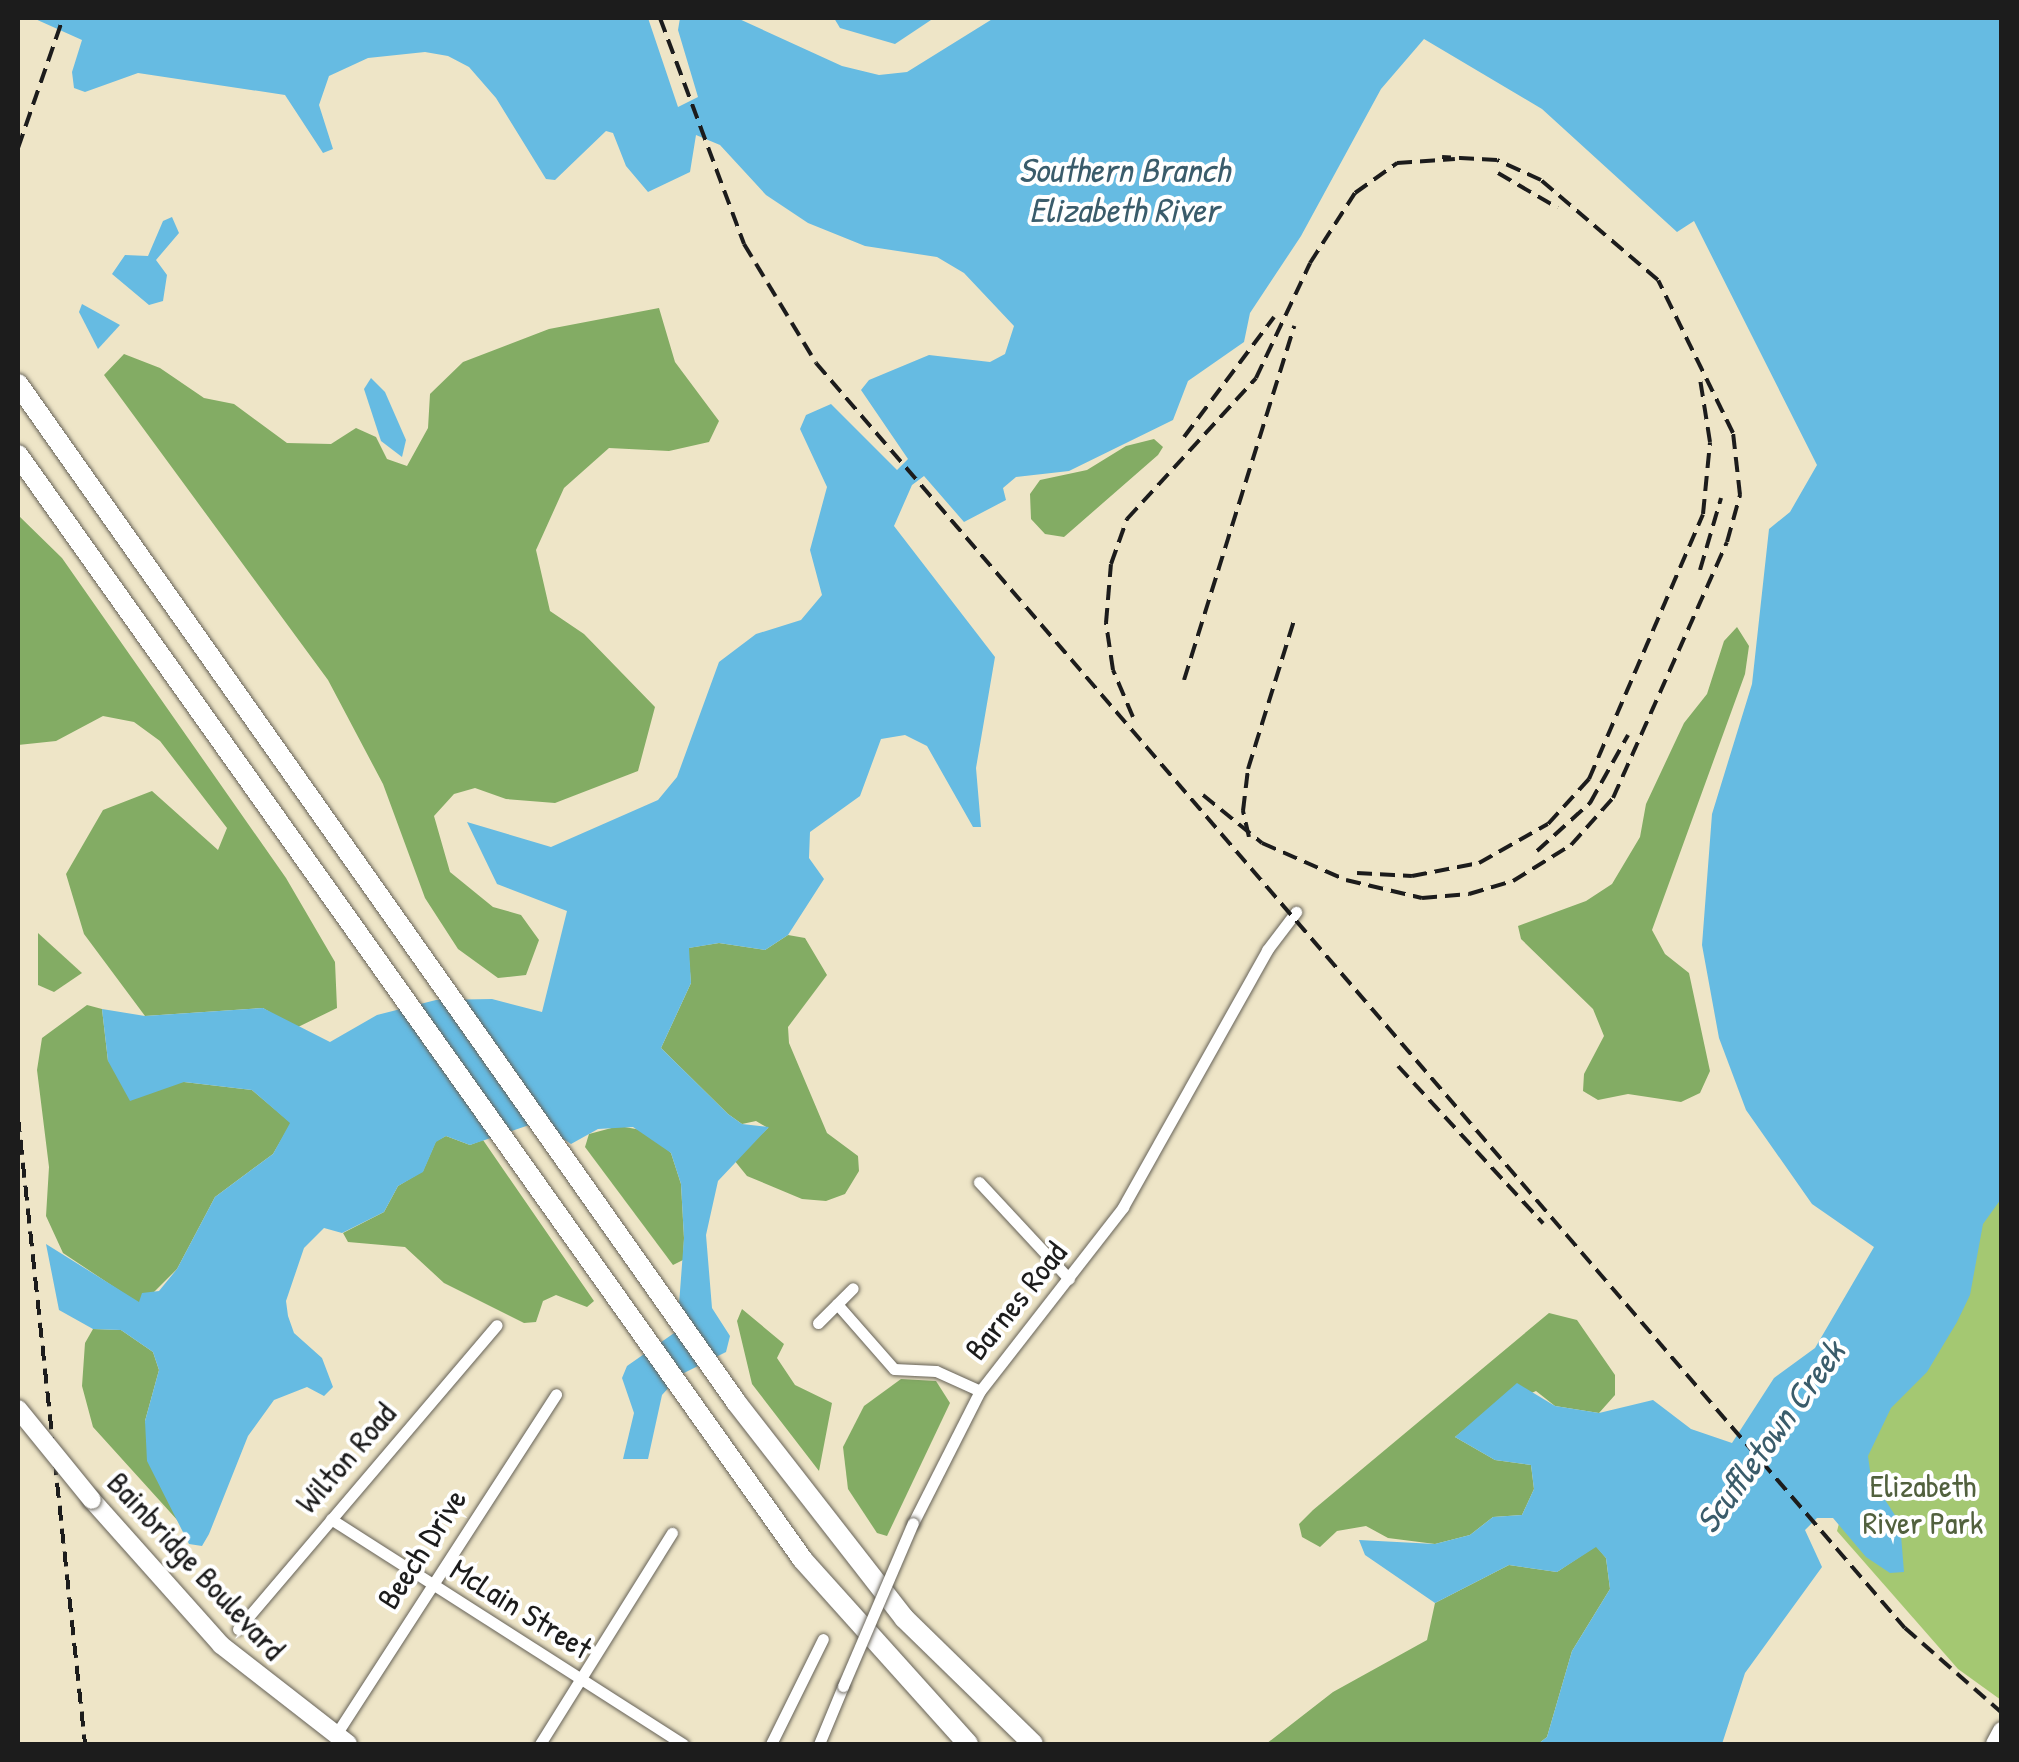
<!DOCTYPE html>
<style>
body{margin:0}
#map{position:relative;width:2019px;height:1762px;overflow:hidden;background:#eee5c7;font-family:"Patrick Hand",sans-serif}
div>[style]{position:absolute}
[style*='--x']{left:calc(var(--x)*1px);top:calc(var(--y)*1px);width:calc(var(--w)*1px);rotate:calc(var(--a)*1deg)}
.green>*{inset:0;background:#a4c872}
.forest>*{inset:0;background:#83ac64}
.water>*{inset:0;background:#66bbe2}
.roads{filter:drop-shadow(0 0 2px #666258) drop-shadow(0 0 2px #666258)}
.minor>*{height:11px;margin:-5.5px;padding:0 5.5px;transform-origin:5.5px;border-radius:5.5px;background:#fff}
.primary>*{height:18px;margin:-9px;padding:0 9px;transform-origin:9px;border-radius:9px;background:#fff}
.motorway>*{height:20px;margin:-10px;padding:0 10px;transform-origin:10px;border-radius:10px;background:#fff}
.rail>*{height:4px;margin-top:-2px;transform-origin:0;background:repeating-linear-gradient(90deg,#1c1c1c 0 15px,transparent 0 23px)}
.bridges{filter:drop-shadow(0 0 2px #666258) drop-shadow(0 0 2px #666258)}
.minor-bridge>*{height:11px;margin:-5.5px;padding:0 5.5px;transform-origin:5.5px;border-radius:5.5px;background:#fff}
.primary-bridge>*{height:18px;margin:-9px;padding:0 9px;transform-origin:9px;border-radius:9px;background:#fff}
span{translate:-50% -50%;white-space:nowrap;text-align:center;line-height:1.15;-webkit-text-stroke:8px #fff;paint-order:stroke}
.street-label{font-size:32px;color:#1c1c1c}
.park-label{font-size:32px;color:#52613e}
.water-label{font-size:35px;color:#3a5c6b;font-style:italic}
.frame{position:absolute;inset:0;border:20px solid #1c1c1c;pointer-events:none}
</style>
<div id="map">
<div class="green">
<i style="clip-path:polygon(2001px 1192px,2001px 1700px,1958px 1669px,1837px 1531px,1856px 1460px,1979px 1223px)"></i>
</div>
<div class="forest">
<i style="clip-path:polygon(659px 308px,675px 362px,719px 421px,709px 442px,669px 451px,609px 448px,564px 488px,536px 550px,550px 611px,584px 634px,655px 707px,638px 771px,555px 803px,506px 799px,475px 788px,454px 794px,434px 816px,450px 872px,493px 907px,521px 915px,539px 940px,526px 975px,498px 978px,458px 949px,425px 898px,383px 784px,328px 680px,104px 375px,124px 354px,160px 368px,204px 398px,234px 404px,287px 443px,331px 444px,356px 428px,376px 437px,387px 459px,407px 466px,428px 428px,430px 394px,463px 362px,549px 329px)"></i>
<i style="clip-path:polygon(1154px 439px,1163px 447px,1158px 455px,1064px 537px,1045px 534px,1031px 519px,1030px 494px,1040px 480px,1087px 470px,1126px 446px)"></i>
<i style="clip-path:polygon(18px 515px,62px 558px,286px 878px,335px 962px,337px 1008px,296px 1028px,263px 1008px,145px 1016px,84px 934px,66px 874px,103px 810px,152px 791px,218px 850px,227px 828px,160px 741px,134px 722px,103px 716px,56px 741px,18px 745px)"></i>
<i style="clip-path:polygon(1737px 627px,1749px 646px,1745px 674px,1652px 930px,1665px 954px,1689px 973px,1710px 1071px,1700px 1093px,1681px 1102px,1628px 1094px,1598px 1100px,1583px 1091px,1584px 1074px,1604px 1036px,1593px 1009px,1521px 939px,1518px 926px,1586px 901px,1612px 884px,1640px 837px,1646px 804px,1684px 723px,1707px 694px,1724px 641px)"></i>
<i style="clip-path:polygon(38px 933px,82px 973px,54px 992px,38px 985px)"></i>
<i style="clip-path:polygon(788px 935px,805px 938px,827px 975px,788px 1027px,789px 1043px,827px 1133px,858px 1156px,859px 1171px,845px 1194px,826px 1201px,802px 1199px,747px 1176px,734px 1160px,768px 1128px,756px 1121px,742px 1124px,728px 1114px,661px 1048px,691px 983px,688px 948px,719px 943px,765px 950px)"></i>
<i style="clip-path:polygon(87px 1005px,102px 1009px,108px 1061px,184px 1082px,252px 1090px,291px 1123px,273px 1154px,215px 1197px,177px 1269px,141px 1305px,63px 1253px,46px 1216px,49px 1167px,37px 1070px,42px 1038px)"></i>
<i style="clip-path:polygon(619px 1126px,647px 1131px,671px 1153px,681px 1184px,684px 1238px,683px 1260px,673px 1265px,585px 1147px,589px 1134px)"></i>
<i style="clip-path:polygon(446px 1136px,470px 1145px,483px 1140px,594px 1301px,587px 1307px,556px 1295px,543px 1301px,536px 1322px,524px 1323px,444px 1283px,405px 1247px,348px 1242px,343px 1233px,384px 1212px,398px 1186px,423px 1171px,436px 1141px)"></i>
<i style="clip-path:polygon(742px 1309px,784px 1344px,777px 1358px,795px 1385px,832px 1403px,819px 1471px,752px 1384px,737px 1321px)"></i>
<i style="clip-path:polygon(1549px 1313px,1577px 1320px,1615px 1375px,1615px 1395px,1599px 1413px,1555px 1406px,1536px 1391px,1485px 1413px,1455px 1437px,1495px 1460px,1531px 1465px,1534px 1489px,1522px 1515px,1493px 1517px,1470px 1535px,1435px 1544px,1388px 1538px,1366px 1526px,1337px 1531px,1320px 1547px,1302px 1537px,1299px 1524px,1313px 1510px)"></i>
<i style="clip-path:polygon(93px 1329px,121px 1330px,153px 1352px,159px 1370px,145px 1421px,179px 1522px,93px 1427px,82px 1386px,85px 1343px)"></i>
<i style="clip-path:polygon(901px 1379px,936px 1381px,950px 1403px,887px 1536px,877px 1533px,848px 1489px,843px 1447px,864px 1406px)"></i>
<i style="clip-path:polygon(1596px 1546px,1606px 1558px,1610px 1589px,1572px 1651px,1547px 1737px,1538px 1744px,1266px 1744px,1333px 1692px,1427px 1640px,1435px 1603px,1509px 1565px,1557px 1572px)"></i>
</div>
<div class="water">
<i style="clip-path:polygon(33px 18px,648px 18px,678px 107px,698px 97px,678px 30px,680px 18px,737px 18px,842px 66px,879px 75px,907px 72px,994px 18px,2001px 18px,2001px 1199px,1983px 1224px,1970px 1295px,1957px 1322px,1927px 1372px,1891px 1408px,1868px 1456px,1871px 1478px,1900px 1523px,1904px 1572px,1890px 1573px,1866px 1557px,1833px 1518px,1817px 1518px,1805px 1530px,1822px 1567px,1745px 1673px,1722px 1744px,1538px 1744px,1547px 1737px,1572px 1651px,1610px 1589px,1606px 1558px,1596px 1547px,1557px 1572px,1509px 1565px,1435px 1603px,1365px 1555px,1359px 1540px,1435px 1544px,1470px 1535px,1493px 1517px,1522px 1515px,1534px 1489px,1531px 1465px,1495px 1460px,1455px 1437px,1517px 1383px,1555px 1406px,1599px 1413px,1653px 1400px,1691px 1429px,1732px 1443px,1774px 1378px,1815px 1348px,1874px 1247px,1812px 1204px,1746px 1110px,1719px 1038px,1702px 945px,1712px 814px,1752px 684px,1769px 529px,1790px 512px,1817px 465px,1694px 221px,1677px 232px,1542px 109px,1424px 39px,1381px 89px,1301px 236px,1250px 313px,1244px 342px,1188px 381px,1173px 420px,1069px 471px,1016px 477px,1003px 488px,1006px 500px,964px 522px,924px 476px,912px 485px,894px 526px,995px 657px,976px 768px,981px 827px,973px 827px,927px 746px,905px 735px,881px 739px,860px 796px,810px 832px,809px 858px,824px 879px,788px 935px,765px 950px,719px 943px,689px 948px,691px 983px,661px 1048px,728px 1114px,742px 1124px,769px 1127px,718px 1181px,706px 1235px,712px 1308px,730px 1336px,726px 1352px,680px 1375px,662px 1395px,648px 1459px,623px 1459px,634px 1413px,622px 1378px,627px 1366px,677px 1331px,684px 1238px,681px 1184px,671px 1153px,633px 1127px,598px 1129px,571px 1144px,538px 1122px,470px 1145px,446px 1136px,436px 1142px,423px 1172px,398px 1186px,384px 1212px,342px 1233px,324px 1228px,304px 1248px,286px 1301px,288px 1316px,294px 1333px,322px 1358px,333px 1387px,324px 1396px,307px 1387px,274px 1400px,248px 1436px,209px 1534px,202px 1546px,189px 1544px,147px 1461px,145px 1421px,159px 1370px,153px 1352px,121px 1330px,93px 1329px,59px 1310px,46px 1244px,139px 1302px,142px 1293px,159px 1291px,177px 1269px,215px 1197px,273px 1154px,290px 1123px,252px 1090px,184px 1082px,130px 1101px,108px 1061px,102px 1009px,145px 1016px,263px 1008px,330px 1042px,377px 1015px,436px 1000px,492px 999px,542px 1012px,567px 911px,497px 884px,467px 822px,551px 847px,658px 800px,677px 777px,719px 662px,756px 634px,801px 620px,822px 595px,810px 550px,827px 487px,800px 429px,806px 415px,831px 404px,897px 470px,908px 459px,861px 390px,869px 380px,929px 355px,990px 362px,1005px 354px,1014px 326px,964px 273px,937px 257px,865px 246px,808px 223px,766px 195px,720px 145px,696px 135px,690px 172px,648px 192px,626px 166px,613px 133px,606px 131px,555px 180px,546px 179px,496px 98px,469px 67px,448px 56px,425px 52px,368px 58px,329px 76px,319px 105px,333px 149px,323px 153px,285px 95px,138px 73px,85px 92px,74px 88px,72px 72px,82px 40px)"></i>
<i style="clip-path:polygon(834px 18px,934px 18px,895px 44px,840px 28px)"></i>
<i style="clip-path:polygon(172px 217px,179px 233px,156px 260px,167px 275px,163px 301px,149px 305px,112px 274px,125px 255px,148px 256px,163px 221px)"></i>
<i style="clip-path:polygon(82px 304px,120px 325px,98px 349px,79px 312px)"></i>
<i style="clip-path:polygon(371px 378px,385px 392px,406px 440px,402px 457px,381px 441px,364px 389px)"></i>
</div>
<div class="roads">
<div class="minor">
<i style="--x:979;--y:1182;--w:132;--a:47.1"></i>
<i style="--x:837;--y:1304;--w:86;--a:48.8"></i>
<i style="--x:894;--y:1369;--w:42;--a:2.7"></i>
<i style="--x:936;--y:1371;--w:48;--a:24.4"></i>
<i style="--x:818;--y:1323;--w:49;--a:-45"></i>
<i style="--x:331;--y:1519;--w:418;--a:32.6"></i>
<i style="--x:913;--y:1523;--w:148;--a:-63.1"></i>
<i style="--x:980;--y:1391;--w:233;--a:-52.1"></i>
<i style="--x:1123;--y:1207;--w:295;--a:-60.7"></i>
<i style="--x:1267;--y:950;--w:48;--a:-52.7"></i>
<i style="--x:238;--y:1629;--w:399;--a:-49.6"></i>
<i style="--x:335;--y:1736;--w:407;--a:-57.1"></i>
<i style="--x:540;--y:1744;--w:249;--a:-58"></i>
<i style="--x:771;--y:1744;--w:117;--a:-63.7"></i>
<i style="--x:819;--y:1744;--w:63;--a:-67.5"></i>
</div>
<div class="primary">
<i style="--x:92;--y:1500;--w:194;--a:48.3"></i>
<i style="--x:221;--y:1645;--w:161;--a:37.9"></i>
<i style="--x:1995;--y:1744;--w:15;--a:-62"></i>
</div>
<div class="motorway">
<i style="--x:18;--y:384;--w:1246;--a:54.8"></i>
<i style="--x:736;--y:1402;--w:274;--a:52.1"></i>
<i style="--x:904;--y:1618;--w:180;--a:44.3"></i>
<i style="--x:18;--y:455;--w:1355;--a:54.61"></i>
<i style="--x:803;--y:1560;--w:247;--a:48.1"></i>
</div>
</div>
<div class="rail">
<i style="--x:660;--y:18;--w:241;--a:69.6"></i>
<i style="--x:744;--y:244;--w:139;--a:58.8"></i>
<i style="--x:816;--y:363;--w:1669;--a:49.28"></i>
<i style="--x:1905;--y:1628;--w:129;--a:41.2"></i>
<i style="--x:18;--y:148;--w:138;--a:-70.9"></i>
<i style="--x:1498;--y:173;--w:69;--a:30.3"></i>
<i style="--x:1184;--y:437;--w:150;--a:-53.1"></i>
<i style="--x:1700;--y:570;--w:75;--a:-73.7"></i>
<i style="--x:1184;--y:680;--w:371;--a:-72.7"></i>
<i style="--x:1133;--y:717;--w:51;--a:-113.1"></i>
<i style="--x:1113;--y:670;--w:48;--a:-98.5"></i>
<i style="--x:1106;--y:623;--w:59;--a:-85.2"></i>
<i style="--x:1111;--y:564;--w:48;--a:-70.4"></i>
<i style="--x:1127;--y:519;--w:191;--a:-47.5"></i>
<i style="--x:1256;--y:378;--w:127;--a:-64.8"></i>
<i style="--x:1310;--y:263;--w:83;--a:-57.3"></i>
<i style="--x:1355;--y:193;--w:52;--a:-35.5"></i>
<i style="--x:1397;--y:163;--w:58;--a:-3.9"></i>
<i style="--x:1203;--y:795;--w:76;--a:39.1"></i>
<i style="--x:1262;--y:843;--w:92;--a:23.8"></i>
<i style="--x:1346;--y:880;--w:78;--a:13.3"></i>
<i style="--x:1422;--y:898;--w:47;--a:-4.9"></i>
<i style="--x:1469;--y:894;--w:46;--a:-16.5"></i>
<i style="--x:1513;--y:881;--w:68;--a:-31.8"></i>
<i style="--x:1571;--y:845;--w:63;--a:-48.2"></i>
<i style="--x:1613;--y:798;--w:280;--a:-66"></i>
<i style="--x:1727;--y:542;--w:49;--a:-74.5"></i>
<i style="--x:1740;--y:495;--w:62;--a:-96.4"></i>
<i style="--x:1733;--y:433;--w:170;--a:-116.1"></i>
<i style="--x:1658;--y:280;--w:154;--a:-139.5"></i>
<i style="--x:1541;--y:180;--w:48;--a:-155.6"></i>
<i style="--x:1497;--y:160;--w:55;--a:-176.9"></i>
<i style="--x:1249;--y:837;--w:27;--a:-103"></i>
<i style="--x:1243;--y:811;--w:42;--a:-83.2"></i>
<i style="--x:1248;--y:769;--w:159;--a:-72.8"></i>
<i style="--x:1537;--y:851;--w:72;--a:-42.2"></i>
<i style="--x:1590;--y:803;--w:78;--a:-60.8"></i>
<i style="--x:1357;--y:873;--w:55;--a:3.1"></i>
<i style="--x:1412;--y:876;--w:68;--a:-11"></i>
<i style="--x:1479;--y:863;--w:79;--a:-29.5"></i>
<i style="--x:1548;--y:824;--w:61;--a:-47.7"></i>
<i style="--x:1589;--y:779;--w:288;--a:-66.7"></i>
<i style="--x:1703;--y:514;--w:72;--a:-84.4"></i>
<i style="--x:1710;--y:442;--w:64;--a:-99"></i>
<i style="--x:1398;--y:1066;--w:214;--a:47.3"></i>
<i style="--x:18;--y:1117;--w:631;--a:83.9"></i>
</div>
<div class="bridges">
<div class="minor-bridge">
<i style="--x:843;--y:1686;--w:177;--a:-66.8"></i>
</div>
<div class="primary-bridge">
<i style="--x:18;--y:1409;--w:117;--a:50.9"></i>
</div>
</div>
<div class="street-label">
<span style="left:1016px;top:1301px;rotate:-51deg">Barnes Road</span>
<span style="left:346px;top:1458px;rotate:-49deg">Wilton Road</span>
<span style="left:422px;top:1549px;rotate:-57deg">Beech Drive</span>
<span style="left:196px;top:1566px;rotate:47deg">Bainbridge Boulevard</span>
<span style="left:521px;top:1609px;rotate:32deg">McLain Street</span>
</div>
<div class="park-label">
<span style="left:1923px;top:1505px">Elizabeth<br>River Park</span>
</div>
<div class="water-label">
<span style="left:1124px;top:190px">Southern Branch<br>Elizabeth River</span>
<span style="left:1770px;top:1437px;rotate:-54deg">Scuffletown Creek</span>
</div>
<div class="frame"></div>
</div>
